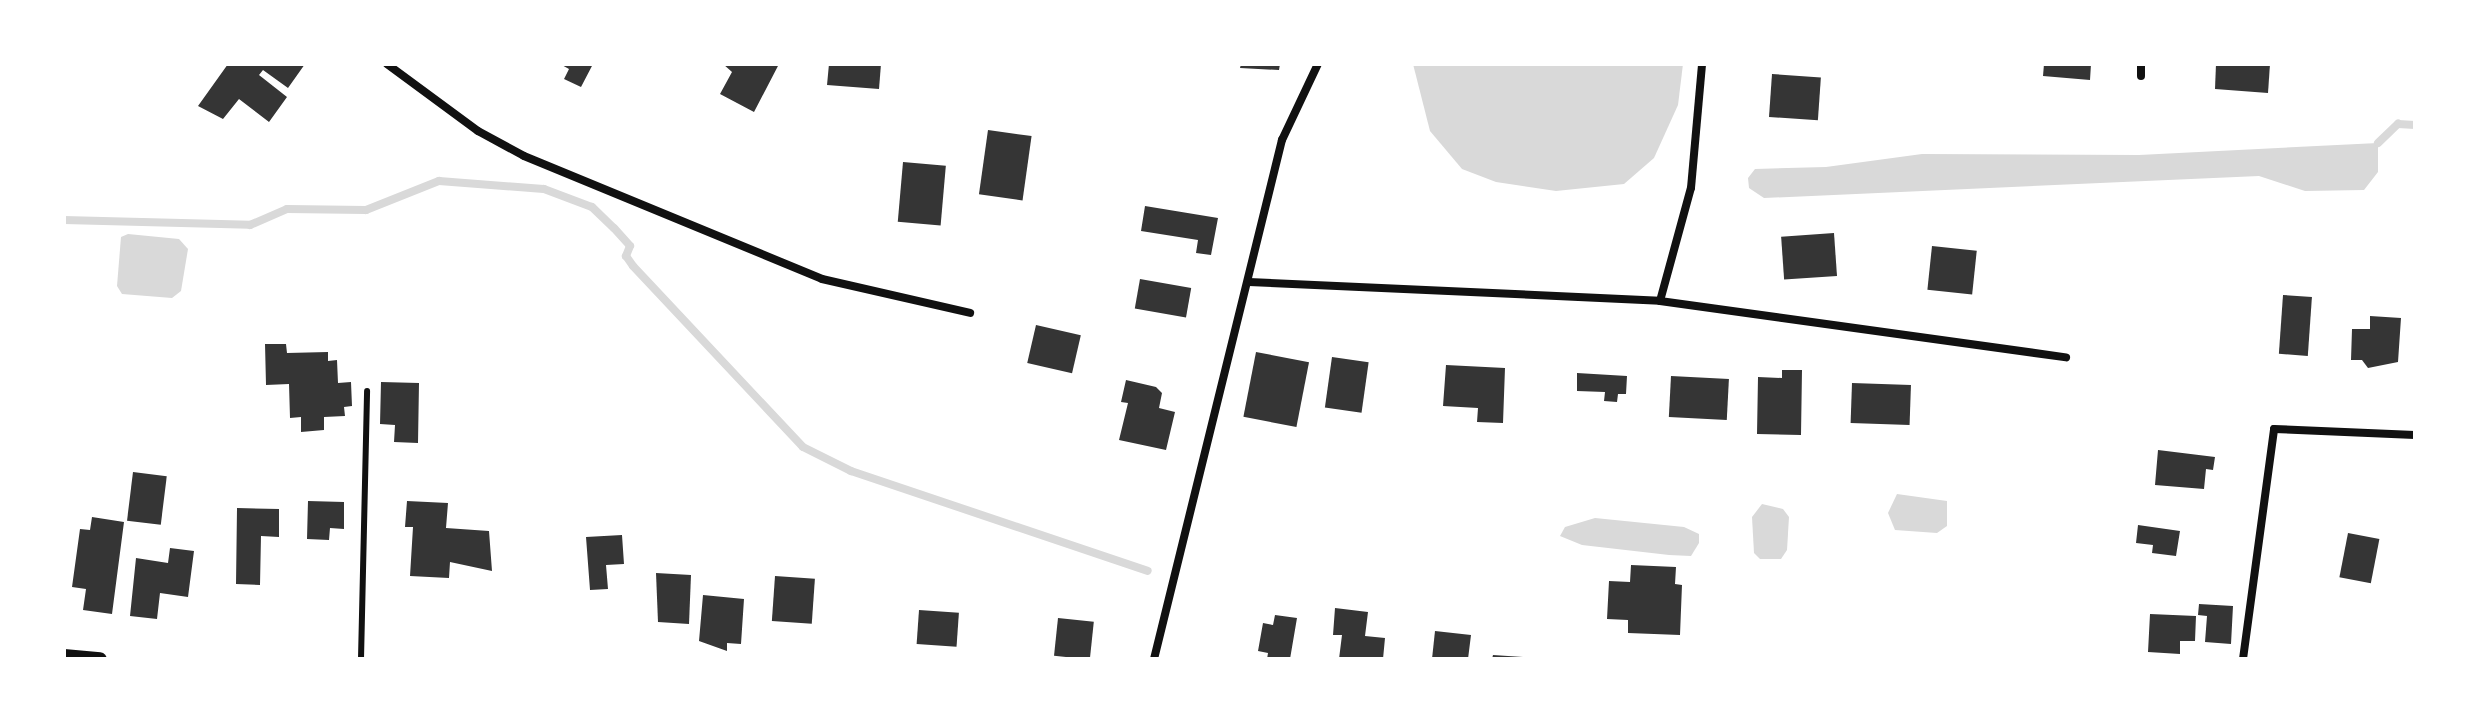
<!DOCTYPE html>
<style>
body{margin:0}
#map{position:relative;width:2479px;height:723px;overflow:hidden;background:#fff;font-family:Barlow,sans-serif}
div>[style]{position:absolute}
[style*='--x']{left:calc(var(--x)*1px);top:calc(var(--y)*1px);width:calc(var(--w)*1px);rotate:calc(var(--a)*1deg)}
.water>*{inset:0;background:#d9d9d9}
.stream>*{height:8px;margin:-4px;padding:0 4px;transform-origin:4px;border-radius:4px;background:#d9d9d9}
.building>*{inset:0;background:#353535;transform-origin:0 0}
.service>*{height:6px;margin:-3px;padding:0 3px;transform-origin:3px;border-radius:3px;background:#111}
.minor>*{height:8px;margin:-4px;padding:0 4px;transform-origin:4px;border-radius:4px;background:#111}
.tertiary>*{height:14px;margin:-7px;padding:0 7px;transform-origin:7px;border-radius:7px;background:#111}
span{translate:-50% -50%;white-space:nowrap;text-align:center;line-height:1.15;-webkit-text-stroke:6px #fff;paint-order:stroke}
.frame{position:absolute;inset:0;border:66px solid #fff;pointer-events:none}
</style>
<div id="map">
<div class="water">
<i style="clip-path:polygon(1413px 64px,1683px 64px,1678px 105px,1654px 158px,1624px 184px,1556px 191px,1496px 182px,1462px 169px,1430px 131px)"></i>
<i style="clip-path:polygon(2378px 143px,2378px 172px,2364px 190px,2305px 191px,2259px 176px,1764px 198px,1749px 188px,1748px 178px,1755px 169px,1826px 167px,1922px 154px,2139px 155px)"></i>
<i style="clip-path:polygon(128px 234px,179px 239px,188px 249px,181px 291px,172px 298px,122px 294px,117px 286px,121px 237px)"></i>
<i style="clip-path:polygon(1897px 494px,1947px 501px,1947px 526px,1937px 533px,1895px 530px,1888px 513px)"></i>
<i style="clip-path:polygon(1762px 504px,1783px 509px,1789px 517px,1787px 550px,1781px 559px,1760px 559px,1754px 553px,1752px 517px)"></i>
<i style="clip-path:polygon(1595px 518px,1684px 527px,1699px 534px,1699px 543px,1691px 556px,1669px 555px,1582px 545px,1560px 536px,1565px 527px)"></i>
</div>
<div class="stream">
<i style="--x:2378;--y:143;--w:28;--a:-44"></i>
<i style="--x:2398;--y:124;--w:17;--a:3"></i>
<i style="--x:64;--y:220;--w:186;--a:1.5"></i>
<i style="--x:250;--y:225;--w:40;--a:-23.4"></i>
<i style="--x:287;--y:209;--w:79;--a:0.7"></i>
<i style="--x:366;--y:210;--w:79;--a:-21.7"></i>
<i style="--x:439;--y:181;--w:105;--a:4.4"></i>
<i style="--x:544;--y:189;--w:51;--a:20.6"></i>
<i style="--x:592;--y:207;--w:30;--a:44"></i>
<i style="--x:614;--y:228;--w:24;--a:48"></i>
<i style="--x:630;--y:246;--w:11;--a:112"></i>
<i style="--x:626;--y:256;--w:12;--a:55"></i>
<i style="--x:633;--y:266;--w:248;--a:46.8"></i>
<i style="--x:803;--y:447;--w:54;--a:26.6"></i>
<i style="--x:851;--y:471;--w:313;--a:18.6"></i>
</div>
<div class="building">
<i style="clip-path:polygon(228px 64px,305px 64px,288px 88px,263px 70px,259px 75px,287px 97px,269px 122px,239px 99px,223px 119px,198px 106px)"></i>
<i style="clip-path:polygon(560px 64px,593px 64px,581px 87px,564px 79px,569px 69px)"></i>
<i style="clip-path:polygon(723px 64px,779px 64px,754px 112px,720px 94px,732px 72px)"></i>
<i style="clip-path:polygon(829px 64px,881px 64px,879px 89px,827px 85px)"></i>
<i style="clip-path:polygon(1241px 64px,1280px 64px,1279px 70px,1240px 68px)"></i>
<i style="clip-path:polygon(2044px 64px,2091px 64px,2090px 80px,2043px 76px)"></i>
<i style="clip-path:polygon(2216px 64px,2270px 64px,2268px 93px,2215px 89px)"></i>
<i style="left:1772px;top:74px;width:49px;height:43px;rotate:4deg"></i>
<i style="left:988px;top:130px;width:44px;height:65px;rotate:8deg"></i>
<i style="left:903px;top:162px;width:43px;height:60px;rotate:5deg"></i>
<i style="clip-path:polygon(1145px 206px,1218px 218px,1211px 255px,1196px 253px,1198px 240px,1141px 231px)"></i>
<i style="left:1834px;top:233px;width:43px;height:53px;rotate:86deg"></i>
<i style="left:1932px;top:246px;width:45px;height:44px;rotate:6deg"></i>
<i style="left:1140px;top:279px;width:52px;height:30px;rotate:10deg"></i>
<i style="left:2283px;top:295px;width:29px;height:59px;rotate:4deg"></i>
<i style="clip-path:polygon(2370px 316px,2401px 318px,2398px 362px,2368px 368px,2362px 360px,2351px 360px,2352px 329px,2370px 329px)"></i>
<i style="left:1036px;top:325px;width:46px;height:39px;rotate:13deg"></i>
<i style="clip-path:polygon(265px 344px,286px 344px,287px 353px,328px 352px,328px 361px,337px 360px,338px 383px,351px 382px,352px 406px,344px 407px,345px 416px,324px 417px,324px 430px,301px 432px,301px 417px,290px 418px,289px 384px,266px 385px)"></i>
<i style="left:1256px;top:352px;width:54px;height:66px;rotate:11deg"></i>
<i style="left:1332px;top:357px;width:37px;height:51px;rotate:8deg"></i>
<i style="clip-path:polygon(1446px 365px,1505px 368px,1503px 423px,1477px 422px,1478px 408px,1443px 406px)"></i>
<i style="clip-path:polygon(1782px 370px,1802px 370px,1801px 435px,1757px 434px,1758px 377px,1782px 378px)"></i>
<i style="clip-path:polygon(1577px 373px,1627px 376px,1626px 394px,1618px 394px,1617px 402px,1604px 401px,1605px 392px,1577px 391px)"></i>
<i style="left:1671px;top:376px;width:58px;height:41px;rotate:3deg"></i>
<i style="clip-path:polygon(1126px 380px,1156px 387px,1162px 393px,1159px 408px,1175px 412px,1166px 450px,1119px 440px,1128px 403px,1121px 402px)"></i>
<i style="clip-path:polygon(381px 382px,419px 383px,418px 443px,394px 442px,395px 425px,380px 424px)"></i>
<i style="left:1852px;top:383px;width:59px;height:40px;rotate:2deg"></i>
<i style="clip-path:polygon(2158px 450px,2215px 457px,2213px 470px,2206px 469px,2204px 489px,2155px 485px)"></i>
<i style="left:133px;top:472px;width:34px;height:49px;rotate:7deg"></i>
<i style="clip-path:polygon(308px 501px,344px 502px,344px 529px,330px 528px,329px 540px,307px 539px)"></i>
<i style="clip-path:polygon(407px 501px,448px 503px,446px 528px,489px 531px,492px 571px,450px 562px,449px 578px,410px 576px,413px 527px,405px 527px)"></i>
<i style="clip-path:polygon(237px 508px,279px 509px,279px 537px,261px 536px,260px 585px,236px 584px)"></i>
<i style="clip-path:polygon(92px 517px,124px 522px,112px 614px,83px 610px,86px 589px,72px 587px,80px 529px,90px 530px)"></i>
<i style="clip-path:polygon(2138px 525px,2180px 531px,2176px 556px,2152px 553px,2153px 545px,2136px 543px)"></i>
<i style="left:2348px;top:533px;width:32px;height:45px;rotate:11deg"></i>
<i style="clip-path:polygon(622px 535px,624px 564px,606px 565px,608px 589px,590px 590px,586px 537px)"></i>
<i style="clip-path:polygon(170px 548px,194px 551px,188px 597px,160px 593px,157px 619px,130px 616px,136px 558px,168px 563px)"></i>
<i style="clip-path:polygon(1631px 565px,1676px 567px,1675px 584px,1682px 585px,1680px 635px,1628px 633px,1628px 620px,1607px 619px,1609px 581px,1630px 582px)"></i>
<i style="clip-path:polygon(656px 573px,691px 575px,689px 624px,658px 622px)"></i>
<i style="left:775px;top:576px;width:40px;height:45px;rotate:4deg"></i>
<i style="clip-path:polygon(703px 595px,744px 599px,741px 644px,727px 643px,727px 651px,699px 641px)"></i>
<i style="clip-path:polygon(2199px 604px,2233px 606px,2231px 644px,2205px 642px,2207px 616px,2198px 615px)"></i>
<i style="clip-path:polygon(1335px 608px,1368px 612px,1365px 636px,1385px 638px,1383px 659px,1339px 659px,1342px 635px,1333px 635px)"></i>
<i style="left:919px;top:610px;width:40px;height:34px;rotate:4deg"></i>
<i style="clip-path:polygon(2150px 614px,2196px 616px,2195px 641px,2180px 641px,2180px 654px,2148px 652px)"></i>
<i style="clip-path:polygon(1275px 615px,1297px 618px,1290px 659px,1267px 659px,1268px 653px,1258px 651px,1263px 623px,1273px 625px)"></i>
<i style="left:1058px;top:618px;width:36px;height:38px;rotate:6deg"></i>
<i style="clip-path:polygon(1435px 631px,1471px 635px,1468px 659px,1432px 659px)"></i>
<i style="clip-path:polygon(1493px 655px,1523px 657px,1523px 659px,1492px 659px)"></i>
</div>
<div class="service">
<i style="--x:361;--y:659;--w:268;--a:-88.7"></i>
</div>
<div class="minor">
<i style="--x:387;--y:64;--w:113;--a:36.4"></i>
<i style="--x:478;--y:131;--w:52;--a:28.5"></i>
<i style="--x:524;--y:156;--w:322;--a:22.4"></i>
<i style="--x:822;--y:279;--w:152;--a:12.9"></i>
<i style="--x:2141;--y:76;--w:12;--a:-90"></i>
<i style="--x:1249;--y:282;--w:411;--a:2.6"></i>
<i style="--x:1660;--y:301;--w:410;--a:7.9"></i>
<i style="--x:1660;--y:301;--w:117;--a:-74.7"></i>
<i style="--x:1691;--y:188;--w:124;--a:-84.9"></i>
<i style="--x:1154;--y:659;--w:535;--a:-76.15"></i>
<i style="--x:1282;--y:140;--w:84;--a:-64.7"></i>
<i style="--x:2243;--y:659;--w:232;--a:-82.3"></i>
<i style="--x:2274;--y:429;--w:141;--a:2.4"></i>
</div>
<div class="tertiary">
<i style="--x:64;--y:656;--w:36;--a:5"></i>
</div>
<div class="frame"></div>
</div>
